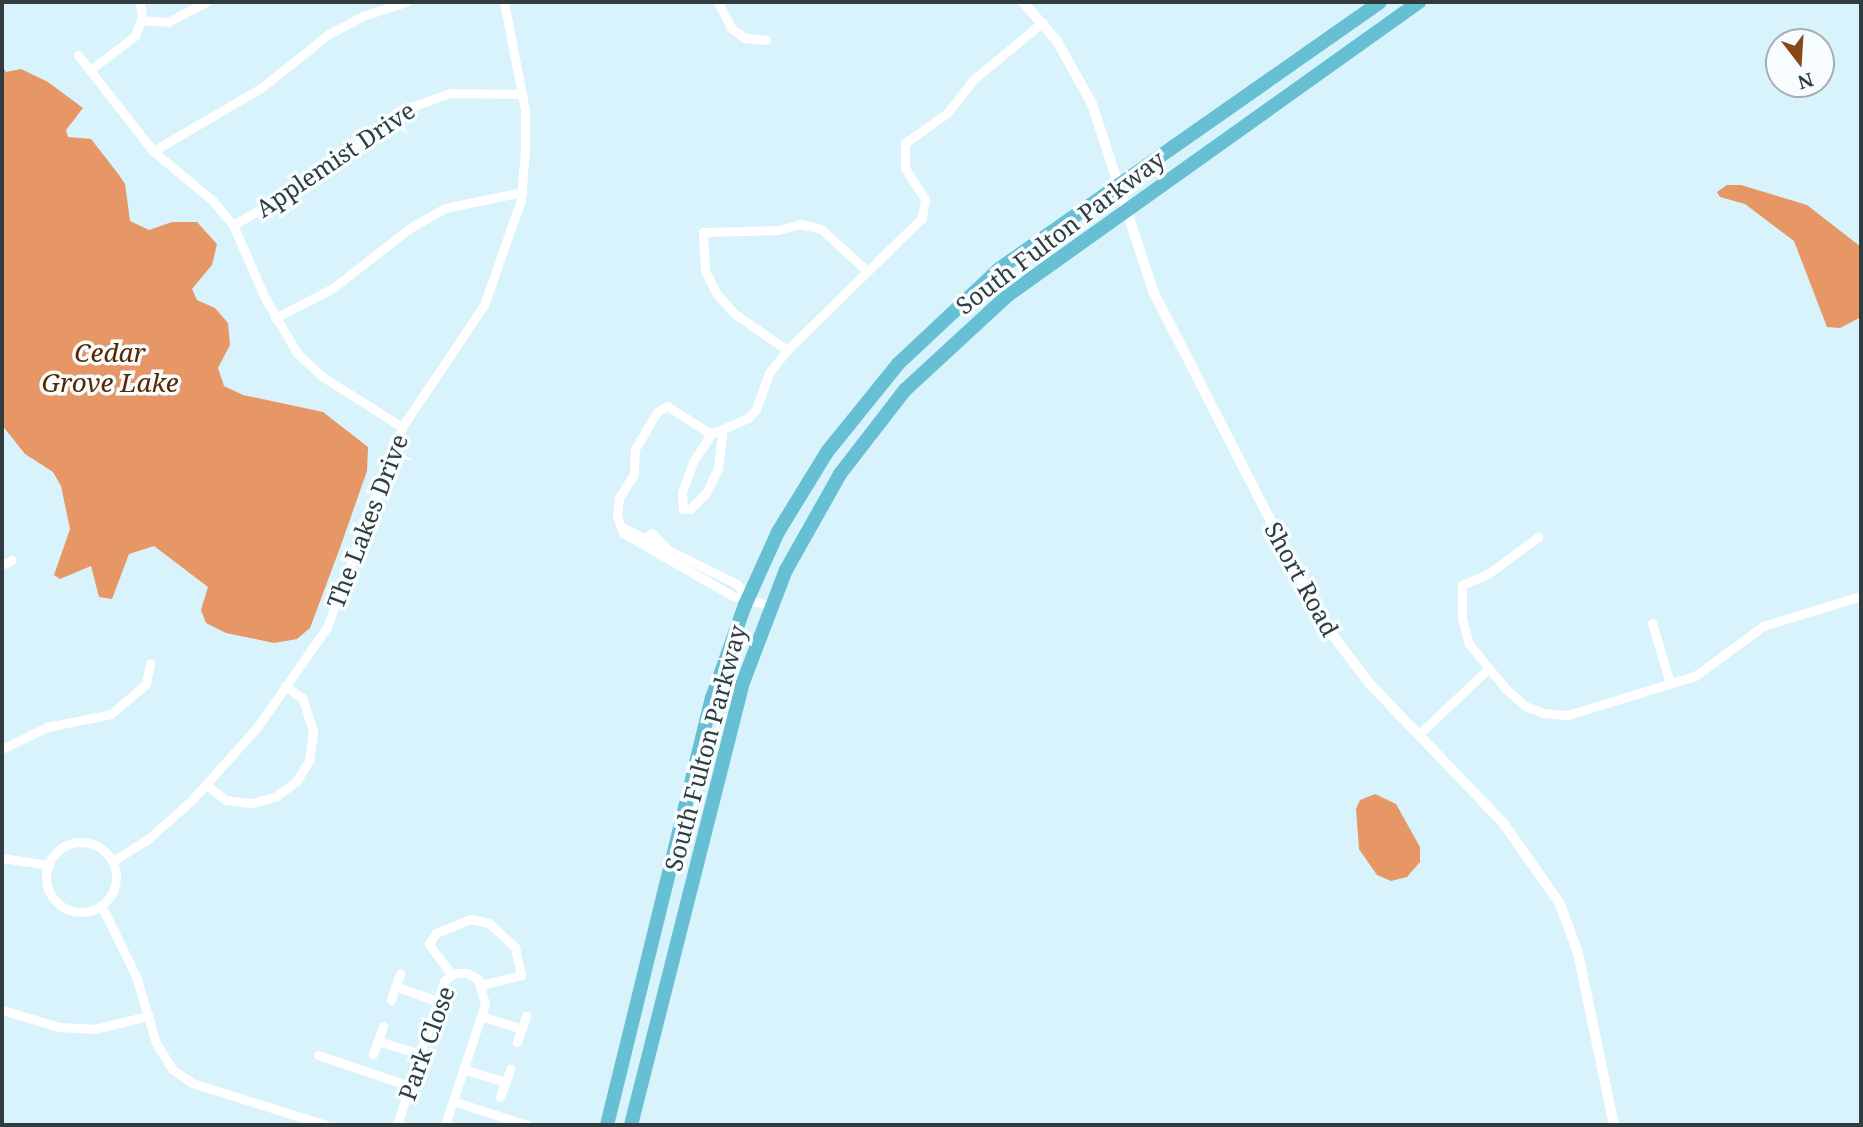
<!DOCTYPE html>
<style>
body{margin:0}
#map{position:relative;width:1863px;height:1127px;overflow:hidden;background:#d8f3fb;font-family:"Noto Serif",serif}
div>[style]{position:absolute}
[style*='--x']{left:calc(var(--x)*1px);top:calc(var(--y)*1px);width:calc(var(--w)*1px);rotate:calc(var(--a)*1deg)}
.water>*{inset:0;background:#e79665}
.minor>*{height:9px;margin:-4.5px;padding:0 4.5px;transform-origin:4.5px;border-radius:4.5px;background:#fff}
.minor>.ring{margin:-4.5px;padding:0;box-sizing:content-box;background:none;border:9px solid #fff;border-radius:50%}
.tertiary>*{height:10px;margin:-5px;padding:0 5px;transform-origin:5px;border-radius:5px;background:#fff}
.trunk>*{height:14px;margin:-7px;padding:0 7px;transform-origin:7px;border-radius:7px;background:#67bfd4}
span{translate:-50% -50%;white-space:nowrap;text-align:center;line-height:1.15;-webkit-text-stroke:7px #f7fcfe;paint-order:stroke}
.street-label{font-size:24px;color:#313c3f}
.water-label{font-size:26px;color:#5b2700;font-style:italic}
.frame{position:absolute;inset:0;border:4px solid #313c3f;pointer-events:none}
.north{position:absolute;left:1765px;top:28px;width:70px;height:70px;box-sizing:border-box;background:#f7fcfe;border:2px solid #a8afb2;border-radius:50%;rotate:163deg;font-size:19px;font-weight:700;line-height:28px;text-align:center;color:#313c3f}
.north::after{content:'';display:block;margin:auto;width:24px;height:32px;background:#8a4718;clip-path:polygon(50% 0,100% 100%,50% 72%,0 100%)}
</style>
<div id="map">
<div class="water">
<i style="clip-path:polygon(2px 66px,6px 72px,21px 69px,48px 82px,83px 108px,66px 130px,68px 137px,91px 139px,119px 175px,125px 184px,130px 221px,149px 230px,172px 222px,197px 222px,217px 244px,212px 265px,192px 289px,197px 300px,215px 308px,228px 323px,230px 345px,218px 368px,224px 386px,243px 395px,323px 412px,368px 447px,367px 471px,341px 545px,310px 628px,297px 639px,274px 643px,226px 633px,206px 623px,201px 610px,208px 587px,154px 546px,129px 554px,112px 599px,99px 597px,91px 566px,60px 579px,54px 575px,70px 529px,61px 486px,53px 472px,25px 454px,2px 425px)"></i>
<i style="clip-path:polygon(1727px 185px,1741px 185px,1807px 205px,1861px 247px,1861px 317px,1840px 328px,1827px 327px,1794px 241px,1745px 204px,1720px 197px,1717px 192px)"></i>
<i style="clip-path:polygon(1375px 794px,1396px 804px,1420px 847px,1420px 862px,1407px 877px,1391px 881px,1377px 875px,1359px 849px,1356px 809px,1360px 800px)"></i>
</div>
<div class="minor">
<i style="--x:718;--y:2;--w:29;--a:63"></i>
<i style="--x:731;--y:28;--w:17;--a:36"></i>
<i style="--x:745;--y:38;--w:21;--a:5"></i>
<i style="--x:141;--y:20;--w:27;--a:4"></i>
<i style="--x:168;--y:22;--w:43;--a:-27.8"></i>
<i style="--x:78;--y:55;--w:122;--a:52"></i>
<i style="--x:153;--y:151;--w:77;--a:39.7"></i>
<i style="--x:212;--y:200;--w:33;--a:50"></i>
<i style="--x:233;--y:225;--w:80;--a:66.3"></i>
<i style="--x:265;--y:298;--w:64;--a:59.8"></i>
<i style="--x:297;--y:353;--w:35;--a:43"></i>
<i style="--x:323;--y:377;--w:93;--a:32.3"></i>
<i style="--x:90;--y:70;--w:56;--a:-37.1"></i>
<i style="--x:135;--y:36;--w:20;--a:-70"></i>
<i style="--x:142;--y:17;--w:15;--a:-98"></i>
<i style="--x:153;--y:151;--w:125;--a:-30.3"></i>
<i style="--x:261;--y:88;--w:87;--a:-38.5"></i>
<i style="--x:329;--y:34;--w:38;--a:-28"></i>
<i style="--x:363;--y:16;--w:45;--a:-18"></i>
<i style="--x:233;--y:225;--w:85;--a:-29.6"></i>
<i style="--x:307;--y:183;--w:115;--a:-38.3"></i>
<i style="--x:397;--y:112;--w:56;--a:-19.7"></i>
<i style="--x:450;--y:93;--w:72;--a:0.8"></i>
<i style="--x:275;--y:318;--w:65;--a:-27.3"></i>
<i style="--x:333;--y:288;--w:98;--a:-37.9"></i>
<i style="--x:410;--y:228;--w:40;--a:-29.7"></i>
<i style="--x:445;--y:208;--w:79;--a:-11.7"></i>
<i style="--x:787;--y:350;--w:63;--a:-145.3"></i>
<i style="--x:735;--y:314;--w:28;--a:-132"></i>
<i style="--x:716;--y:293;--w:25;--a:-116"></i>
<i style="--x:705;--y:270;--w:38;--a:-93"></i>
<i style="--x:703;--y:232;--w:75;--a:-1.5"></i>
<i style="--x:778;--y:230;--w:23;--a:-15"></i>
<i style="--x:800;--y:224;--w:22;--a:13"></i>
<i style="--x:821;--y:229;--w:62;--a:42.4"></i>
<i style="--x:711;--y:434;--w:33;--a:123"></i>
<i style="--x:693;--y:462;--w:32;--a:110"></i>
<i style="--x:682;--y:492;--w:17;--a:87"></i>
<i style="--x:683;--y:509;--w:7;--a:0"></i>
<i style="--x:690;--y:509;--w:23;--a:-45"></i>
<i style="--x:706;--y:493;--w:28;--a:-64"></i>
<i style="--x:718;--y:468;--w:35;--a:-83"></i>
<i style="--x:620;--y:526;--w:131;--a:26.4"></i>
<i style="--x:737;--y:584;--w:15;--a:53"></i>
<i style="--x:1538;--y:537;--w:62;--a:143.5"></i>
<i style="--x:1488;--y:574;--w:28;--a:157"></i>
<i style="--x:1462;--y:585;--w:33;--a:90"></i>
<i style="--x:1462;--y:618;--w:27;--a:75"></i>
<i style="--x:1469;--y:644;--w:58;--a:50.6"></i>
<i style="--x:1506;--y:689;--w:25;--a:42"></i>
<i style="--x:1525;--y:706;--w:19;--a:21"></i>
<i style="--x:1543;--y:713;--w:25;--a:5"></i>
<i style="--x:1568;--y:715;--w:133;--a:-17.1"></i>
<i style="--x:1695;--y:676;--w:84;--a:-36.3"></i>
<i style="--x:1763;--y:626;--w:102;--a:-17"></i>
<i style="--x:642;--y:540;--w:12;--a:-35"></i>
<i style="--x:652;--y:533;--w:21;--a:47"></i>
<i style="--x:2;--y:565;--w:11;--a:-27"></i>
<i style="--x:769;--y:605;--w:37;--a:-166"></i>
<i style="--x:733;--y:596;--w:127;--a:-150.2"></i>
<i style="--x:623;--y:533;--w:18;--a:-109"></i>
<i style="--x:617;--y:516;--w:18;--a:-84"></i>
<i style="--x:619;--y:498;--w:28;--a:-58"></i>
<i style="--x:634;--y:474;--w:25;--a:-88"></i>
<i style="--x:635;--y:449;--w:43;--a:-59.3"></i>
<i style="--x:657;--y:412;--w:12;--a:-31"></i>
<i style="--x:667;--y:406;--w:52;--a:32.5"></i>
<i style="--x:711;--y:434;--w:40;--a:-23.4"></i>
<i style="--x:748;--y:418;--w:12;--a:-48"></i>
<i style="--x:756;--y:409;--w:38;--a:-70"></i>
<i style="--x:769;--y:373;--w:29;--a:-52"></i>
<i style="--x:787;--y:350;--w:189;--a:-44.4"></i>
<i style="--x:922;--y:218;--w:19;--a:-81"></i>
<i style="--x:925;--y:199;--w:37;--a:-123"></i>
<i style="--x:905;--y:168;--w:25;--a:-90"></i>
<i style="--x:905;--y:143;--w:52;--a:-35.5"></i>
<i style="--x:947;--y:113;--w:43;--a:-51.5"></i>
<i style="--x:974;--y:79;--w:89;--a:-39.6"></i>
<i style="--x:1652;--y:623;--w:63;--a:73.3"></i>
<i style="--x:1419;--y:734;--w:96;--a:-43.3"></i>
<i style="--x:2;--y:749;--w:50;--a:-26.1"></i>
<i style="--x:47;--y:727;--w:65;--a:-11.5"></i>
<i style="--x:111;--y:714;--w:46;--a:-40.6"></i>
<i style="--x:146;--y:684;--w:21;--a:-79"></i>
<i style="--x:206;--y:785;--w:25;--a:37"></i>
<i style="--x:226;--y:800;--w:26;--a:7"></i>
<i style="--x:252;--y:803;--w:24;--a:-15"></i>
<i style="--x:275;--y:797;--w:26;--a:-36"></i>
<i style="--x:296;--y:782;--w:26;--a:-59"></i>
<i style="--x:309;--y:760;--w:29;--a:-82"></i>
<i style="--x:313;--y:731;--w:35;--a:-108"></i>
<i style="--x:302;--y:698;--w:21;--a:-145"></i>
<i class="ring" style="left:46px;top:842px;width:61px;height:61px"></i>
<i style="--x:2;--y:858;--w:48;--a:8.5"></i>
<i style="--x:113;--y:861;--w:41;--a:-32.2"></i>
<i style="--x:148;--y:839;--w:57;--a:-41.5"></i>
<i style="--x:191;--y:801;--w:101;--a:-48.2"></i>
<i style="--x:258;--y:726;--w:121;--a:-55.1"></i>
<i style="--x:327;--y:627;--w:214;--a:-69.4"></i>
<i style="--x:402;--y:427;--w:147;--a:-56.1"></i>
<i style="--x:484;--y:305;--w:111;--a:-70.6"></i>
<i style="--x:521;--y:200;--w:51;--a:-85.5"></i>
<i style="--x:525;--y:149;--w:39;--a:-90"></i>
<i style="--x:525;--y:110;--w:110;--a:-101"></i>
<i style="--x:101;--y:905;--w:79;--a:63.8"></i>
<i style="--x:136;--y:976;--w:70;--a:73.4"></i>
<i style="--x:156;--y:1043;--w:31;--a:58"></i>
<i style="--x:172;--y:1069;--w:24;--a:35"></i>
<i style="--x:192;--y:1083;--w:140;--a:17.4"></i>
<i style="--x:452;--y:975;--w:39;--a:-127"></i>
<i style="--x:429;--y:944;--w:13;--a:-58"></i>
<i style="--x:436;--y:933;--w:37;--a:-22"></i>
<i style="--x:470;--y:919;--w:19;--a:12"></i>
<i style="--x:489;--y:923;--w:35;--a:43"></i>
<i style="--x:515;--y:947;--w:29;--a:78"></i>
<i style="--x:521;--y:975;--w:41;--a:166"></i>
<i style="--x:395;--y:986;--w:45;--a:19.7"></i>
<i style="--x:391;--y:1000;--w:28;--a:-71"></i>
<i style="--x:2;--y:1010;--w:59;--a:16.6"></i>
<i style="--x:59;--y:1027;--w:35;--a:3"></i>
<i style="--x:94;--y:1029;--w:56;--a:-13.5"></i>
<i style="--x:481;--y:1016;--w:43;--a:17.6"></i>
<i style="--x:378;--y:1041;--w:44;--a:17.2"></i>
<i style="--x:517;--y:1042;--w:28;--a:-71"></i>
<i style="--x:373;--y:1054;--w:30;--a:-70"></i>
<i style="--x:318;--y:1055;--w:97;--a:18.6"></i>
<i style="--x:463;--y:1069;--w:44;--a:17.2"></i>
<i style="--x:500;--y:1097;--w:30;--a:-70"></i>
<i style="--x:453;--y:1101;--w:78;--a:18"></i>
<i style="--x:397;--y:1125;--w:151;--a:-71.9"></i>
<i style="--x:444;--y:981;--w:13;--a:-39"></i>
<i style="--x:454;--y:973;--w:13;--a:0"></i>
<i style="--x:467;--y:973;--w:13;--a:29"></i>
<i style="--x:478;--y:979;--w:26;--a:74"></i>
<i style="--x:485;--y:1004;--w:127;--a:108.3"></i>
</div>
<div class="tertiary">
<i style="--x:1023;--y:2;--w:52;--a:48.9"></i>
<i style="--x:1057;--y:41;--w:72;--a:60.9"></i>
<i style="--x:1092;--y:104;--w:197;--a:71.9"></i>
<i style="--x:1153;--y:291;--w:371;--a:62.9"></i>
<i style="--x:1322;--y:621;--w:78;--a:52.8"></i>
<i style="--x:1369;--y:683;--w:195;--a:46.2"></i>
<i style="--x:1504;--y:824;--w:98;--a:55"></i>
<i style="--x:1560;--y:904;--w:52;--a:69.8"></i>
<i style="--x:1578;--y:953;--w:176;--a:78.2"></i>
</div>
<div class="trunk">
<i style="--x:607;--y:1125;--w:440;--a:-76.2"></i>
<i style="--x:712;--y:698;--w:99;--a:-70.5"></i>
<i style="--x:745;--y:605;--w:80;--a:-65.7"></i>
<i style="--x:778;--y:532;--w:94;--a:-58.5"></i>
<i style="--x:827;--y:452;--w:113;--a:-51.1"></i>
<i style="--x:898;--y:364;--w:139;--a:-43.2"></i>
<i style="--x:999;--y:269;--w:465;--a:-35"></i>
<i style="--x:631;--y:1125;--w:454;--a:-75.8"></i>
<i style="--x:742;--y:685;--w:123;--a:-69.1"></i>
<i style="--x:786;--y:570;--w:110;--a:-60.6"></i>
<i style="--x:840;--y:474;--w:106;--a:-52.3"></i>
<i style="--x:905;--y:390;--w:140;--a:-42.7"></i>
<i style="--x:1008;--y:295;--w:505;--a:-35.48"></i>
</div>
<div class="street-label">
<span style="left:335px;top:159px;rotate:-34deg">Applemist Drive</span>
<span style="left:1060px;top:232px;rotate:-37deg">South Fulton Parkway</span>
<span style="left:367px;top:521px;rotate:-69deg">The Lakes Drive</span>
<span style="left:1302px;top:579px;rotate:61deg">Short Road</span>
<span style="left:705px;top:748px;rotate:-75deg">South Fulton Parkway</span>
<span style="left:426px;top:1043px;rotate:-70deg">Park Close</span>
</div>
<div class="water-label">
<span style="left:110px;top:368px">Cedar<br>Grove Lake</span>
</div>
<div class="frame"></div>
<div class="north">N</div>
</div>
